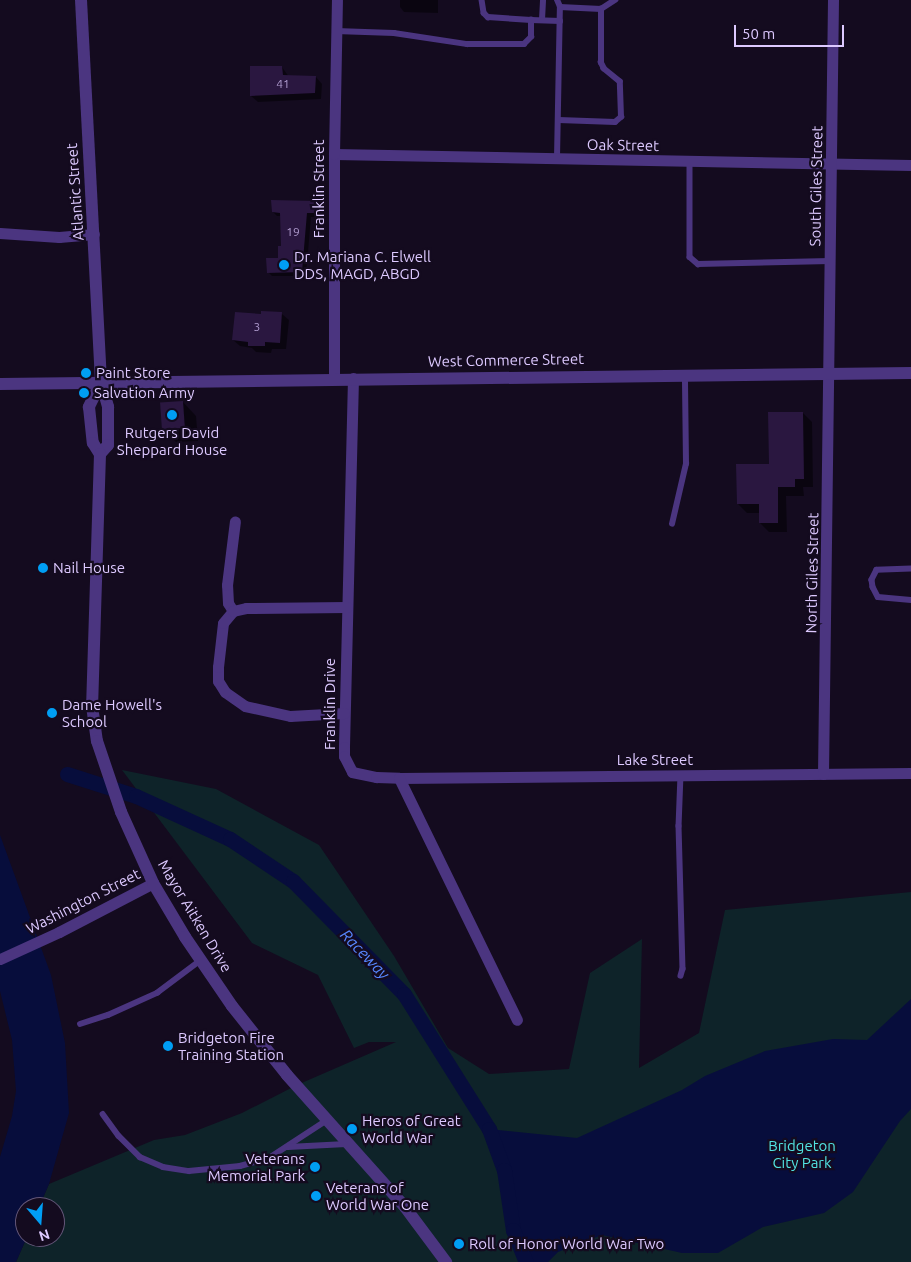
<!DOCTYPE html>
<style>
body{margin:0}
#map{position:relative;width:911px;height:1262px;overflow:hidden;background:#140b1f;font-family:Ubuntu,sans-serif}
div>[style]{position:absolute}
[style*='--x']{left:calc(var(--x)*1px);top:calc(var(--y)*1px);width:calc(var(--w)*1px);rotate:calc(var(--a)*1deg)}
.green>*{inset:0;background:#0e2329}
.water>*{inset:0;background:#070d3c}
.shadow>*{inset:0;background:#0007}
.canal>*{height:15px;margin:-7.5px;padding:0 7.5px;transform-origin:7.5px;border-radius:7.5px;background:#070d3c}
.building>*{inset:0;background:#2a1740;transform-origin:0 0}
.service>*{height:5.5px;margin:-2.75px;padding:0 2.75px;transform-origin:2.75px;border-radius:2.75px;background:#4b3580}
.minor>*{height:11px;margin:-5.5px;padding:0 5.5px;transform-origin:5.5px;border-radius:5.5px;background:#4b3580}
.tertiary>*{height:12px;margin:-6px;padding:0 6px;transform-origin:6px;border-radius:6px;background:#4b3580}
.dots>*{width:14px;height:14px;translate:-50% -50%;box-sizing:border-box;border:2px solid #140b1f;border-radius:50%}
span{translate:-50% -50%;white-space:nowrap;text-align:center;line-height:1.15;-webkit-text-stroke:4.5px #140b1f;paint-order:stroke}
.number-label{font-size:12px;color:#b09ccf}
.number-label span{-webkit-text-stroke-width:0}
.street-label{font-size:15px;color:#ddc9ff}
.poi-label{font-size:15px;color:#ddc9ff}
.left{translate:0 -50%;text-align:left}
.right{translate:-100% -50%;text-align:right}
.park-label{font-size:15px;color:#52e2e2}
.water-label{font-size:16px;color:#5787ff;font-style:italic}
.north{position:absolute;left:15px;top:1197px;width:50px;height:50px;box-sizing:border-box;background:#140b1f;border:1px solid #645779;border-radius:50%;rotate:162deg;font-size:14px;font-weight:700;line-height:20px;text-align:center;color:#ddc9ff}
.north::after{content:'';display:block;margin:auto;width:18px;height:22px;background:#009ef4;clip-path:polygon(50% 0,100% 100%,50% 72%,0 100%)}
.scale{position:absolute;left:734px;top:25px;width:110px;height:22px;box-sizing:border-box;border:2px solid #ddc9ff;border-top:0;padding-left:6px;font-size:15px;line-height:18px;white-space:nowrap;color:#ddc9ff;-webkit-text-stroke:4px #140b1f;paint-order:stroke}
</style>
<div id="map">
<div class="green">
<i style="clip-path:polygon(122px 770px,216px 789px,319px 845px,394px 956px,448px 1048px,489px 1074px,569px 1069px,590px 973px,642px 939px,639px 1068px,699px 1033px,725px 910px,911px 892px,911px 1262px,16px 1262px,27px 1237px,55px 1237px,55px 1207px,39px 1207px,49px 1184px,154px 1140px,185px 1135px,242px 1113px,297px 1085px,396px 1042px,369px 1042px,354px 1048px,318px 975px,252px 943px)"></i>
</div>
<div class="water">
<i style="clip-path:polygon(0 835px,51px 975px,65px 1043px,69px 1113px,49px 1184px,39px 1207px,25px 1207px,27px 1237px,16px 1262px,0 1262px,0 1157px,12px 1116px,16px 1091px,12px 1040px,0 991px)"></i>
<i style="clip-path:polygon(911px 999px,911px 1109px,900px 1121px,853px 1192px,824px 1213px,763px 1227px,718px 1253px,682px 1253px,602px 1235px,558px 1252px,548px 1262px,526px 1262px,513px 1230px,504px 1170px,489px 1129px,577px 1138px,682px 1090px,705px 1076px,765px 1051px,833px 1039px,867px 1040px)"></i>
</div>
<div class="shadow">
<i style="clip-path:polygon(400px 0,438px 0,438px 13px,404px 12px,400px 7px)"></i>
<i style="clip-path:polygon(282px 67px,289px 77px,316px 77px,322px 84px,321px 99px,258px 102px,251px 96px)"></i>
<i style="clip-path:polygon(315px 202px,319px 206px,318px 217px,311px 217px,306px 276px,272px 276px,268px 272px,279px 260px,282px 247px,281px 216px,277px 216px,273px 212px)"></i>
<i style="clip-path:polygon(282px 314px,289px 320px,286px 349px,272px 349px,271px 353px,256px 352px,252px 348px,240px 346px,233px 340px)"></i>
<i style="clip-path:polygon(183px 402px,196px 416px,198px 441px,176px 442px,162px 429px)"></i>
<i style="clip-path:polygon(803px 413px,812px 422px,813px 487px,803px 487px,804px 496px,786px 496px,787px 532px,769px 532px,760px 523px,760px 513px,747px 513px,738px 504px,770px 465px)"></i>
</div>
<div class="canal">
<i style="--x:67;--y:774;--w:72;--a:17.7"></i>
<i style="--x:136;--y:796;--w:103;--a:24.6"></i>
<i style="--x:230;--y:839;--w:76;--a:33.7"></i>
<i style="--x:293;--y:881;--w:158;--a:45.5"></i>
<i style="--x:404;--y:994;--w:160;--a:57.8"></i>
<i style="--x:489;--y:1129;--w:44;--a:69.9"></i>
<i style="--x:504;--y:1170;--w:61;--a:81.5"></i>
<i style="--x:513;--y:1230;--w:35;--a:68"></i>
</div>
<div class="building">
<i style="clip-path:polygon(250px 66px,282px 66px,283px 75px,316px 76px,315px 93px,250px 96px)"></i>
<i style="clip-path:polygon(271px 200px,315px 201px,315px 213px,307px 213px,302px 272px,267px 273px,266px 258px,278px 258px,278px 246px,281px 246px,280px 213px,272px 212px)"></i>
<i style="clip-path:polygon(261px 311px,282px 312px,280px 343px,265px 342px,265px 346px,248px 346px,248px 342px,232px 340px,235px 312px,261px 314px)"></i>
<i style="left:183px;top:401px;width:27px;height:23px;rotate:86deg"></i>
<i style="clip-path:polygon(768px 412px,803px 412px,804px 479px,795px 479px,795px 487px,778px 487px,778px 523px,759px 523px,759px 504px,737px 504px,736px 464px,769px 464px)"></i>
</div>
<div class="service">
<i style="--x:482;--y:0;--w:13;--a:81"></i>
<i style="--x:484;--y:13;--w:6;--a:45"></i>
<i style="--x:488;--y:17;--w:43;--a:4"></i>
<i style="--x:560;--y:7;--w:41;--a:2.8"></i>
<i style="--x:601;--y:9;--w:17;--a:-33"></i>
<i style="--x:542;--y:20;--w:20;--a:-87"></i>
<i style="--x:336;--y:31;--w:58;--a:2"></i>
<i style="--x:394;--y:33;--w:74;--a:8.6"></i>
<i style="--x:467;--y:44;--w:57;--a:0"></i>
<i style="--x:524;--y:44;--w:10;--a:-45"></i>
<i style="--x:531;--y:37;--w:17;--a:-90"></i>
<i style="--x:531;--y:20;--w:29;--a:2"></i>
<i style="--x:559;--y:120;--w:56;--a:2"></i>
<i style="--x:615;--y:122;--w:8;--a:-40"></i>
<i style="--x:621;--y:117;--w:35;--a:-92"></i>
<i style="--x:620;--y:82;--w:21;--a:-141"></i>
<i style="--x:604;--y:69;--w:7;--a:-117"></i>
<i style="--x:601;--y:63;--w:54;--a:-90"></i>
<i style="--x:557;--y:158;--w:151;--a:-88.9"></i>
<i style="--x:560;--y:7;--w:8;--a:-113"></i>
<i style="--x:690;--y:161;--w:96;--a:90"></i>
<i style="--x:690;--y:257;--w:11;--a:41"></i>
<i style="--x:698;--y:264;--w:132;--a:-1.3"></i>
<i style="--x:672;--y:524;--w:62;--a:-76.9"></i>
<i style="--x:686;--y:464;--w:87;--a:-90.7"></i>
<i style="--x:911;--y:569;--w:34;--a:178"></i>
<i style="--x:877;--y:570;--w:11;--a:117"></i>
<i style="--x:872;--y:580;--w:7;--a:82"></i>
<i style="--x:873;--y:587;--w:11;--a:63"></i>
<i style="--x:878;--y:597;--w:33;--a:5"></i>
<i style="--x:681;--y:775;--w:51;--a:92.2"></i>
<i style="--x:679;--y:826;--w:143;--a:88.4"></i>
<i style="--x:683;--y:969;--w:7;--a:106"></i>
<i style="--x:80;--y:1024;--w:29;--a:-18"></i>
<i style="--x:108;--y:1015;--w:54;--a:-24.2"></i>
<i style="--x:157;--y:993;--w:55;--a:-36.9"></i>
<i style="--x:103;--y:1114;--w:27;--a:54"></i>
<i style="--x:119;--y:1136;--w:30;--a:45"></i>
<i style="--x:140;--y:1157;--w:25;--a:23"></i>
<i style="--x:163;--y:1167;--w:26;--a:9"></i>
<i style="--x:189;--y:1171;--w:51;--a:-5.6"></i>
<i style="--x:240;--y:1166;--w:30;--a:-15"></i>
<i style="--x:269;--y:1158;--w:69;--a:-33.2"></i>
<i style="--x:288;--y:1147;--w:58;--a:-3"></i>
</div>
<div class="minor">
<i style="--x:334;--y:154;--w:577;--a:1.09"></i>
<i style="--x:0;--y:233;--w:59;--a:3.9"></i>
<i style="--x:59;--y:237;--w:35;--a:-5"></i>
<i style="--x:334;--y:378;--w:224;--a:-90"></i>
<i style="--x:334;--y:154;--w:154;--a:-88.9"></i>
<i style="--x:353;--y:378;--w:369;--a:91.4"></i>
<i style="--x:344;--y:747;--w:9;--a:90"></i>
<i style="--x:344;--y:756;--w:18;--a:63"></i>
<i style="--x:352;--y:772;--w:25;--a:12"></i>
<i style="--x:376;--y:777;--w:23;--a:2"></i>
<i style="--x:399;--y:778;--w:512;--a:-0.56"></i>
<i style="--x:233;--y:611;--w:9;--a:-122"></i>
<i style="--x:228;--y:603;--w:18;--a:-93"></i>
<i style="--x:227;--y:585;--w:64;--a:-82.9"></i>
<i style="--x:344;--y:713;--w:54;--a:176.8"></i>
<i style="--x:290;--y:716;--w:46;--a:-167.5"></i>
<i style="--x:245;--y:706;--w:24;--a:-145"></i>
<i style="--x:225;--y:692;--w:13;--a:-122"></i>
<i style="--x:218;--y:681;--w:14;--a:-90"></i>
<i style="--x:218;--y:667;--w:44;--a:-83.5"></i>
<i style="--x:223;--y:623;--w:16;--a:-50"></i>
<i style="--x:233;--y:611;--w:13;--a:-13"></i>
<i style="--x:246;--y:608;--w:101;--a:-0.6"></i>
<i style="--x:823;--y:774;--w:774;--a:-89.26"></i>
<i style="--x:399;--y:778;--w:269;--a:64"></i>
<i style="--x:0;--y:959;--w:65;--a:-24.6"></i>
<i style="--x:59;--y:932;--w:106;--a:-27.5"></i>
</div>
<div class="tertiary">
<i style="--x:81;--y:0;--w:383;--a:87"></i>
<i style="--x:101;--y:382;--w:26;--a:74"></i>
<i style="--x:108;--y:407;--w:38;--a:90"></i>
<i style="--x:108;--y:445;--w:12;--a:132"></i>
<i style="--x:101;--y:382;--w:28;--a:116"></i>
<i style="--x:89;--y:407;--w:36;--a:84"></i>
<i style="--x:93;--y:443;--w:13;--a:58"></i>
<i style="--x:100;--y:454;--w:252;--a:91.8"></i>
<i style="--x:92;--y:706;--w:35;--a:82"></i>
<i style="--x:97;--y:741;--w:75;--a:71.3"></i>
<i style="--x:121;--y:812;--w:78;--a:65.7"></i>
<i style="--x:153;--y:883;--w:63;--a:59.3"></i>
<i style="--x:185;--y:937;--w:83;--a:55.7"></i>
<i style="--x:232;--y:1006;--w:88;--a:51.4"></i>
<i style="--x:287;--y:1075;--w:177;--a:48.2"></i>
<i style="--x:405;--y:1207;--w:69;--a:53.3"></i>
<i style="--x:0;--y:384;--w:911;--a:-0.69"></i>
</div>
<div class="dots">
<i style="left:284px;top:265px;background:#009ef4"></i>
<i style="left:86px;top:373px;background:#009ef4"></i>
<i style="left:84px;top:393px;background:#009ef4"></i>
<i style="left:172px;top:415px;background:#009ef4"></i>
<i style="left:43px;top:568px;background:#009ef4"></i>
<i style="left:52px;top:713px;background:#009ef4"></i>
<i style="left:168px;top:1046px;background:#009ef4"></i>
<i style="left:352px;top:1129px;background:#009ef4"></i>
<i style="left:315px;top:1167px;background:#009ef4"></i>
<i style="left:316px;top:1196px;background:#009ef4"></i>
<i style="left:459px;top:1244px;background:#009ef4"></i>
</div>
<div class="number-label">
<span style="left:283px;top:84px">41</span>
<span style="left:293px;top:232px">19</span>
<span style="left:257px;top:327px">3</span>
</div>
<div class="street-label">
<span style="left:623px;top:145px;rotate:1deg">Oak Street</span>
<span style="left:816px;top:186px;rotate:-89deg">South Giles Street</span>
<span style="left:319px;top:189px;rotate:-90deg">Franklin Street</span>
<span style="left:75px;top:192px;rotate:-94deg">Atlantic Street</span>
<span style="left:506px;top:360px;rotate:-1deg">West Commerce Street</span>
<span style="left:812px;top:573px;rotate:-89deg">North Giles Street</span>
<span style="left:330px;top:704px;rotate:-90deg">Franklin Drive</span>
<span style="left:655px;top:760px">Lake Street</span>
<span style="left:83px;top:901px;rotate:-27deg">Washington Street</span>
<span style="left:195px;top:916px;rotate:59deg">Mayor Aitken Drive</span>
</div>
<div class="poi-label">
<span class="left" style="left:294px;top:265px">Dr. Mariana C. Elwell<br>DDS, MAGD, ABGD</span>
<span class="left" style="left:96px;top:373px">Paint Store</span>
<span class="left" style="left:94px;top:393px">Salvation Army</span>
<span style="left:172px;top:441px">Rutgers David<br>Sheppard House</span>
<span class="left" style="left:53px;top:568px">Nail House</span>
<span class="left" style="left:62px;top:713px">Dame Howell's<br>School</span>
<span class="left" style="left:178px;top:1046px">Bridgeton Fire<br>Training Station</span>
<span class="left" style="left:362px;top:1129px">Heros of Great<br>World War</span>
<span class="right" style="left:305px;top:1167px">Veterans<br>Memorial Park</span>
<span class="left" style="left:326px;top:1196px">Veterans of<br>World War One</span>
<span class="left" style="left:469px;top:1244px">Roll of Honor World War Two</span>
</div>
<div class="park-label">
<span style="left:802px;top:1154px">Bridgeton<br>City Park</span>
</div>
<div class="water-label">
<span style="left:365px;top:954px;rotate:46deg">Raceway</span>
</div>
<div class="north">N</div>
<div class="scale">50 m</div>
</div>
